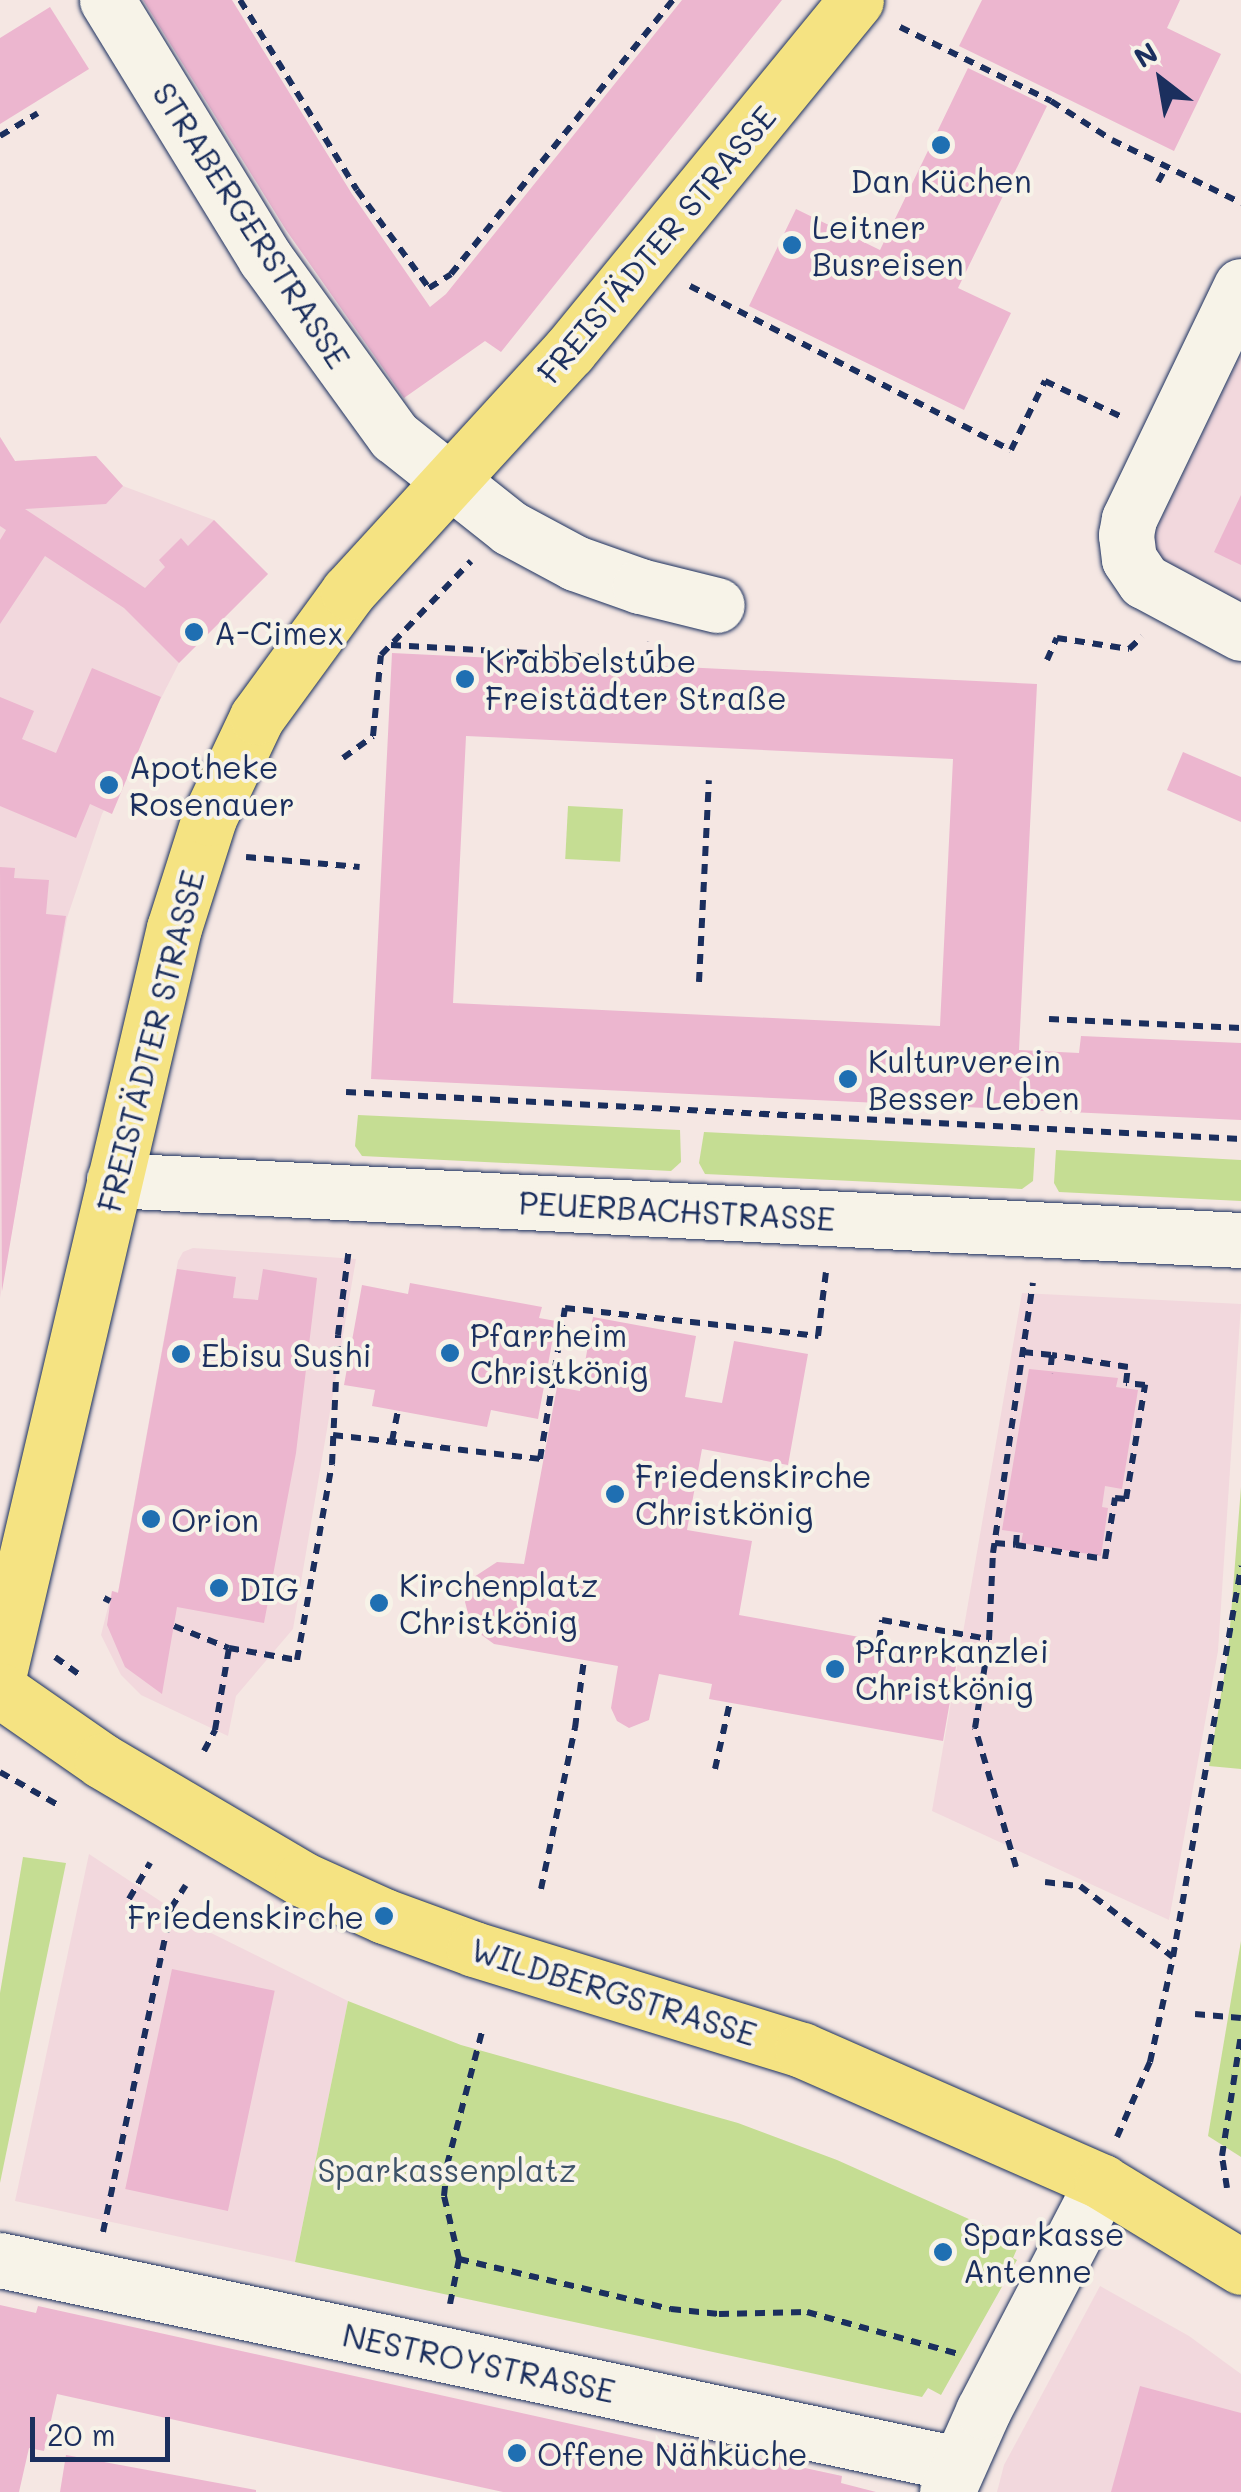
<!DOCTYPE html>
<meta charset="utf-8">
<style>
body{margin:0}
#map{position:relative;width:1241px;height:2492px;overflow:hidden;background:#f5e7e3;font-family:Mali,sans-serif}
div>[style]{position:absolute}
[style*='--x']{left:calc(var(--x)*1px);top:calc(var(--y)*1px);width:calc(var(--w)*1px);rotate:calc(var(--a)*1deg)}
.built>*{inset:0;background:#f2d8dd}
.green>*{inset:0;background:#c5dd93;transform-origin:0 0}
.building>*{inset:0;background:#ecb6cf;transform-origin:0 0}
.path>*{height:6px;margin-top:-3px;transform-origin:0;background:repeating-linear-gradient(90deg,#1b2f5e 0 10px,transparent 0 18px)}
.roads{filter:drop-shadow(0 0 2px #1b2f5e) drop-shadow(0 0 2px #1b2f5e)}
.minor>*{height:55px;margin:-27.5px;padding:0 27.5px;transform-origin:27.5px;border-radius:27.5px;background:#f7f3e8}
.major>*{height:55px;margin:-27.5px;padding:0 27.5px;transform-origin:27.5px;border-radius:27.5px;background:#f5e382}
.dots>*{width:28px;height:28px;translate:-50% -50%;box-sizing:border-box;border:5px solid #f7f3e8;border-radius:50%}
span{translate:-50% -50%;white-space:nowrap;text-align:center;line-height:1.15;-webkit-text-stroke:8px #f7f3e8;paint-order:stroke}
.poi-label{font-size:32px;color:#1b2f5e}
.left{translate:0 -50%;text-align:left}
.right{translate:-100% -50%;text-align:right}
.street-label{font-size:32px;color:#1b2f5e}
.park-label{font-size:32px;color:#3d5269}
.north{position:absolute;left:1111px;top:30px;width:100px;height:100px;-webkit-text-stroke:8px #f7f3e8;paint-order:stroke;rotate:329deg;font-size:28px;font-weight:700;line-height:40px;text-align:center;color:#1b2f5e}
.north::after{content:'';display:block;margin:auto;width:35px;height:45px;background:#1b2f5e;clip-path:polygon(50% 0,100% 100%,50% 72%,0 100%)}
.scale{position:absolute;left:30px;top:2417px;width:140px;height:45px;box-sizing:border-box;border:5px solid #1b2f5e;border-top:0;padding-left:12px;font-size:30px;line-height:35px;white-space:nowrap;color:#1b2f5e;-webkit-text-stroke:8px #f7f3e8;paint-order:stroke}
</style>
<div id="map">
<div class="built">
<i style="clip-path:polygon(1241px 354px,1241px 610px,1187px 587px,1150px 543px)"></i>
<i style="clip-path:polygon(0 437px,15px 461px,96px 456px,123px 486px,214px 520px,268px 574px,179px 663px,102px 814px,67px 918px,0 1298px)"></i>
<i style="clip-path:polygon(193px 1248px,356px 1259px,293px 1629px,236px 1696px,228px 1736px,141px 1695px,121px 1675px,101px 1635px,112px 1591px,118px 1592px,178px 1261px,183px 1252px)"></i>
<i style="clip-path:polygon(1022px 1293px,1241px 1304px,1218px 1651px,1169px 1920px,932px 1811px)"></i>
<i style="clip-path:polygon(89px 1854px,201px 1928px,348px 2001px,295px 2262px,15px 2201px)"></i>
<i style="clip-path:polygon(1100px 2286px,1189px 2336px,1241px 2374px,1241px 2492px,997px 2492px,1004px 2465px)"></i>
</div>
<div class="green">
<i style="left:568px;top:806px;width:55px;height:53px;rotate:3deg"></i>
<i style="clip-path:polygon(358px 1115px,680px 1130px,681px 1162px,671px 1171px,362px 1156px,355px 1146px)"></i>
<i style="clip-path:polygon(704px 1132px,1035px 1148px,1033px 1181px,1022px 1189px,705px 1174px,699px 1163px)"></i>
<i style="clip-path:polygon(1056px 1150px,1241px 1160px,1241px 1201px,1059px 1192px,1054px 1183px)"></i>
<i style="clip-path:polygon(1241px 1487px,1241px 1769px,1209px 1766px,1228px 1653px)"></i>
<i style="clip-path:polygon(23px 1857px,66px 1863px,0 2183px,0 1993px)"></i>
<i style="clip-path:polygon(1241px 1941px,1241px 2157px,1208px 2136px)"></i>
<i style="clip-path:polygon(348px 2001px,461px 2045px,738px 2123px,837px 2160px,1020px 2242px,1013px 2258px,1017px 2260px,941px 2395px,928px 2388px,922px 2397px,295px 2262px)"></i>
</div>
<div class="building">
<i style="clip-path:polygon(143px 0,232px 0,352px 194px,430px 307px,446px 294px,682px 0,782px 0,501px 352px,485px 341px,404px 398px,286px 230px)"></i>
<i style="clip-path:polygon(982px 0,1180px 0,1167px 28px,1221px 54px,1174px 151px,959px 46px)"></i>
<i style="clip-path:polygon(50px 7px,89px 69px,0 124px,0 38px)"></i>
<i style="clip-path:polygon(968px 68px,1047px 106px,958px 288px,1011px 313px,964px 410px,749px 306px,796px 209px,880px 250px)"></i>
<i style="clip-path:polygon(0 437px,15px 461px,96px 456px,123px 486px,106px 504px,25px 509px,145px 588px,165px 567px,159px 560px,181px 538px,188px 546px,214px 520px,268px 574px,179px 663px,124px 608px,45px 556px,0 624px,0 540px,6px 530px,0 526px)"></i>
<i style="clip-path:polygon(1241px 495px,1241px 565px,1214px 552px)"></i>
<i style="clip-path:polygon(evenodd,392px 653px,1037px 684px,1019px 1050px,1079px 1053px,1081px 1036px,1241px 1043px,1241px 1120px,371px 1079px,392px 653px,466px 736px,953px 759px,940px 1026px,453px 1003px,466px 736px)"></i>
<i style="clip-path:polygon(92px 668px,161px 697px,112px 814px,90px 804px,76px 838px,0 806px,0 697px,34px 711px,22px 739px,56px 753px)"></i>
<i style="clip-path:polygon(1183px 752px,1241px 777px,1241px 822px,1167px 790px)"></i>
<i style="clip-path:polygon(0 867px,15px 868px,14px 878px,49px 880px,46px 914px,66px 916px,2px 1291px)"></i>
<i style="clip-path:polygon(177px 1269px,236px 1277px,233px 1298px,258px 1300px,263px 1269px,317px 1278px,296px 1453px,264px 1623px,177px 1607px,162px 1694px,125px 1667px,107px 1625px,112px 1591px,118px 1593px)"></i>
<i style="clip-path:polygon(410px 1283px,542px 1307px,539px 1318px,556px 1321px,538px 1419px,491px 1410px,487px 1427px,372px 1406px,375px 1390px,344px 1385px,362px 1285px,408px 1294px)"></i>
<i style="clip-path:polygon(593px 1317px,696px 1336px,685px 1397px,722px 1403px,734px 1341px,808px 1354px,788px 1465px,702px 1449px,687px 1530px,752px 1541px,739px 1615px,958px 1655px,943px 1741px,709px 1699px,712px 1684px,659px 1674px,649px 1720px,629px 1728px,617px 1721px,611px 1708px,618px 1666px,494px 1644px,472px 1628px,465px 1602px,474px 1577px,497px 1562px,524px 1564px,557px 1387px,580px 1391px)"></i>
<i style="clip-path:polygon(1029px 1369px,1118px 1378px,1116px 1387px,1138px 1390px,1122px 1489px,1105px 1486px,1102px 1507px,1108px 1508px,1101px 1556px,1021px 1543px,1023px 1533px,1002px 1530px)"></i>
<i style="left:172px;top:1969px;width:105px;height:225px;rotate:12deg"></i>
<i style="clip-path:polygon(0 2305px,36px 2313px,38px 2306px,702px 2453px,703px 2446px,842px 2476px,841px 2483px,876px 2492px,503px 2492px,57px 2394px,44px 2451px,29px 2448px,19px 2492px,0 2492px)"></i>
<i style="clip-path:polygon(1140px 2386px,1241px 2413px,1241px 2492px,1111px 2492px)"></i>
<i style="clip-path:polygon(66px 2455px,256px 2490px,256px 2492px,60px 2492px)"></i>
</div>
<div class="path">
<i style="--x:240;--y:0;--w:223;--a:58.4"></i>
<i style="--x:357;--y:190;--w:122;--a:53.7"></i>
<i style="--x:429;--y:288;--w:26;--a:-32"></i>
<i style="--x:451;--y:274;--w:353;--a:-51"></i>
<i style="--x:900;--y:27;--w:168;--a:26.1"></i>
<i style="--x:1051;--y:101;--w:72;--a:32.6"></i>
<i style="--x:1112;--y:140;--w:144;--a:26"></i>
<i style="--x:0;--y:136;--w:44;--a:-31.2"></i>
<i style="--x:1158;--y:182;--w:18;--a:-61"></i>
<i style="--x:690;--y:286;--w:360;--a:27.1"></i>
<i style="--x:1011;--y:450;--w:77;--a:-63.8"></i>
<i style="--x:1045;--y:381;--w:85;--a:25.1"></i>
<i style="--x:391;--y:645;--w:258;--a:3.3"></i>
<i style="--x:649;--y:660;--w:18;--a:-87"></i>
<i style="--x:1047;--y:660;--w:24;--a:-66"></i>
<i style="--x:1057;--y:638;--w:73;--a:8.7"></i>
<i style="--x:1129;--y:649;--w:18;--a:-43"></i>
<i style="--x:343;--y:758;--w:37;--a:-36"></i>
<i style="--x:373;--y:736;--w:81;--a:-84.4"></i>
<i style="--x:381;--y:655;--w:130;--a:-46.2"></i>
<i style="--x:246;--y:857;--w:114;--a:5"></i>
<i style="--x:699;--y:982;--w:202;--a:-87.2"></i>
<i style="--x:1049;--y:1019;--w:192;--a:2.7"></i>
<i style="--x:346;--y:1092;--w:896;--a:3.01"></i>
<i style="--x:1023;--y:1352;--w:29;--a:6"></i>
<i style="--x:1052;--y:1355;--w:18;--a:96"></i>
<i style="--x:333;--y:1435;--w:210;--a:6.6"></i>
<i style="--x:392;--y:1441;--w:31;--a:-79"></i>
<i style="--x:540;--y:1459;--w:153;--a:-80.6"></i>
<i style="--x:565;--y:1308;--w:255;--a:6.3"></i>
<i style="--x:818;--y:1336;--w:64;--a:-82.9"></i>
<i style="--x:995;--y:1543;--w:21;--a:5"></i>
<i style="--x:1016;--y:1545;--w:13;--a:-86"></i>
<i style="--x:1016;--y:1545;--w:90;--a:8.9"></i>
<i style="--x:1105;--y:1559;--w:62;--a:-80.7"></i>
<i style="--x:1115;--y:1498;--w:11;--a:5"></i>
<i style="--x:1126;--y:1499;--w:116;--a:-80.5"></i>
<i style="--x:1145;--y:1385;--w:19;--a:-174"></i>
<i style="--x:1126;--y:1383;--w:16;--a:-83"></i>
<i style="--x:1128;--y:1367;--w:77;--a:-171"></i>
<i style="--x:104;--y:1598;--w:7;--a:27"></i>
<i style="--x:174;--y:1626;--w:59;--a:21.8"></i>
<i style="--x:229;--y:1648;--w:69;--a:10"></i>
<i style="--x:297;--y:1660;--w:199;--a:-79.9"></i>
<i style="--x:332;--y:1464;--w:129;--a:-87.3"></i>
<i style="--x:338;--y:1335;--w:88;--a:-82.8"></i>
<i style="--x:879;--y:1640;--w:20;--a:-81"></i>
<i style="--x:882;--y:1620;--w:109;--a:10.1"></i>
<i style="--x:55;--y:1657;--w:29;--a:36"></i>
<i style="--x:204;--y:1751;--w:24;--a:-62"></i>
<i style="--x:215;--y:1730;--w:83;--a:-80.3"></i>
<i style="--x:715;--y:1769;--w:69;--a:-77.4"></i>
<i style="--x:0;--y:1772;--w:67;--a:29.6"></i>
<i style="--x:1016;--y:1867;--w:145;--a:-106.4"></i>
<i style="--x:975;--y:1728;--w:89;--a:-81"></i>
<i style="--x:989;--y:1640;--w:87;--a:-87.4"></i>
<i style="--x:993;--y:1553;--w:273;--a:-81.6"></i>
<i style="--x:1045;--y:1882;--w:35;--a:7"></i>
<i style="--x:1080;--y:1886;--w:117;--a:37.4"></i>
<i style="--x:541;--y:1889;--w:165;--a:-78.1"></i>
<i style="--x:575;--y:1728;--w:69;--a:-82.5"></i>
<i style="--x:129;--y:1899;--w:42;--a:-59.7"></i>
<i style="--x:1195;--y:2014;--w:46;--a:5"></i>
<i style="--x:1117;--y:2137;--w:82;--a:-66.3"></i>
<i style="--x:1150;--y:2062;--w:107;--a:-77.6"></i>
<i style="--x:1173;--y:1957;--w:397;--a:-80.1"></i>
<i style="--x:1227;--y:2188;--w:32;--a:-99"></i>
<i style="--x:1222;--y:2156;--w:123;--a:-81.1"></i>
<i style="--x:103;--y:2232;--w:331;--a:-78.1"></i>
<i style="--x:171;--y:1908;--w:27;--a:-57"></i>
<i style="--x:459;--y:2259;--w:218;--a:13.3"></i>
<i style="--x:671;--y:2309;--w:48;--a:5.9"></i>
<i style="--x:719;--y:2314;--w:88;--a:-1.3"></i>
<i style="--x:807;--y:2312;--w:157;--a:15.5"></i>
<i style="--x:450;--y:2304;--w:46;--a:-78.7"></i>
<i style="--x:459;--y:2259;--w:65;--a:-103.4"></i>
<i style="--x:444;--y:2196;--w:31;--a:-84"></i>
<i style="--x:447;--y:2165;--w:142;--a:-75.3"></i>
</div>
<div class="roads">
<div class="minor">
<i style="--x:107;--y:0;--w:303;--a:58.5"></i>
<i style="--x:265;--y:258;--w:220;--a:54.1"></i>
<i style="--x:394;--y:436;--w:148;--a:38.4"></i>
<i style="--x:510;--y:528;--w:74;--a:28.3"></i>
<i style="--x:575;--y:563;--w:69;--a:19.5"></i>
<i style="--x:640;--y:586;--w:79;--a:13.9"></i>
<i style="--x:1241;--y:286;--w:259;--a:115.7"></i>
<i style="--x:1129;--y:519;--w:16;--a:101"></i>
<i style="--x:1126;--y:535;--w:24;--a:83"></i>
<i style="--x:1129;--y:559;--w:27;--a:56"></i>
<i style="--x:1144;--y:581;--w:110;--a:28.2"></i>
<i style="--x:114;--y:1180;--w:1129;--a:3.05"></i>
<i style="--x:0;--y:2260;--w:979;--a:12.03"></i>
<i style="--x:947;--y:2492;--w:89;--a:-66"></i>
<i style="--x:983;--y:2411;--w:258;--a:-62.5"></i>
</div>
<div class="major">
<i style="--x:0;--y:1669;--w:761;--a:-76.79"></i>
<i style="--x:174;--y:928;--w:115;--a:-72.3"></i>
<i style="--x:209;--y:818;--w:112;--a:-64.6"></i>
<i style="--x:257;--y:717;--w:155;--a:-53.9"></i>
<i style="--x:348;--y:592;--w:327;--a:-47.5"></i>
<i style="--x:569;--y:351;--w:453;--a:-50.7"></i>
<i style="--x:0;--y:1690;--w:124;--a:34.8"></i>
<i style="--x:102;--y:1761;--w:232;--a:30.5"></i>
<i style="--x:302;--y:1879;--w:90;--a:24.3"></i>
<i style="--x:384;--y:1916;--w:96;--a:20.1"></i>
<i style="--x:474;--y:1949;--w:343;--a:17.1"></i>
<i style="--x:802;--y:2050;--w:328;--a:23.7"></i>
<i style="--x:1102;--y:2182;--w:163;--a:31.4"></i>
</div>
</div>
<div class="dots">
<i style="left:941px;top:145px;background:#1f6fb2"></i>
<i style="left:792px;top:245px;background:#1f6fb2"></i>
<i style="left:194px;top:632px;background:#1f6fb2"></i>
<i style="left:465px;top:679px;background:#1f6fb2"></i>
<i style="left:109px;top:785px;background:#1f6fb2"></i>
<i style="left:848px;top:1079px;background:#1f6fb2"></i>
<i style="left:450px;top:1353px;background:#1f6fb2"></i>
<i style="left:181px;top:1354px;background:#1f6fb2"></i>
<i style="left:615px;top:1494px;background:#1f6fb2"></i>
<i style="left:151px;top:1519px;background:#1f6fb2"></i>
<i style="left:219px;top:1588px;background:#1f6fb2"></i>
<i style="left:379px;top:1603px;background:#1f6fb2"></i>
<i style="left:835px;top:1669px;background:#1f6fb2"></i>
<i style="left:384px;top:1916px;background:#1f6fb2"></i>
<i style="left:943px;top:2252px;background:#1f6fb2"></i>
<i style="left:517px;top:2453px;background:#1f6fb2"></i>
</div>
<div class="poi-label">
<span style="left:941px;top:180px">Dan Küchen</span>
<span class="left" style="left:812px;top:245px">Leitner<br>Busreisen</span>
<span class="left" style="left:214px;top:632px">A-Cimex</span>
<span class="left" style="left:485px;top:679px">Krabbelstube<br>Freistädter Straße</span>
<span class="left" style="left:129px;top:785px">Apotheke<br>Rosenauer</span>
<span class="left" style="left:868px;top:1079px">Kulturverein<br>Besser Leben</span>
<span class="left" style="left:470px;top:1353px">Pfarrheim<br>Christkönig</span>
<span class="left" style="left:201px;top:1354px">Ebisu Sushi</span>
<span class="left" style="left:635px;top:1494px">Friedenskirche<br>Christkönig</span>
<span class="left" style="left:171px;top:1519px">Orion</span>
<span class="left" style="left:399px;top:1603px">Kirchenplatz<br>Christkönig</span>
<span class="left" style="left:239px;top:1588px">DIG</span>
<span class="left" style="left:855px;top:1669px">Pfarrkanzlei<br>Christkönig</span>
<span class="right" style="left:364px;top:1916px">Friedenskirche</span>
<span class="left" style="left:963px;top:2252px">Sparkasse<br>Antenne</span>
<span class="left" style="left:537px;top:2453px">Offene Nähküche</span>
</div>
<div class="street-label">
<span style="left:252px;top:225px;rotate:57deg">STRABERGERSTRASSE</span>
<span style="left:656px;top:244px;rotate:-50deg">FREISTÄDTER STRASSE</span>
<span style="left:150px;top:1041px;rotate:-76deg">FREISTÄDTER STRASSE</span>
<span style="left:677px;top:1210px;rotate:3deg">PEUERBACHSTRASSE</span>
<span style="left:614px;top:1991px;rotate:17deg">WILDBERGSTRASSE</span>
<span style="left:479px;top:2362px;rotate:12deg">NESTROYSTRASSE</span>
</div>
<div class="park-label">
<span style="left:447px;top:2169px">Sparkassenplatz</span>
</div>
<div class="north">N</div>
<div class="scale">20 m</div>
</div>
